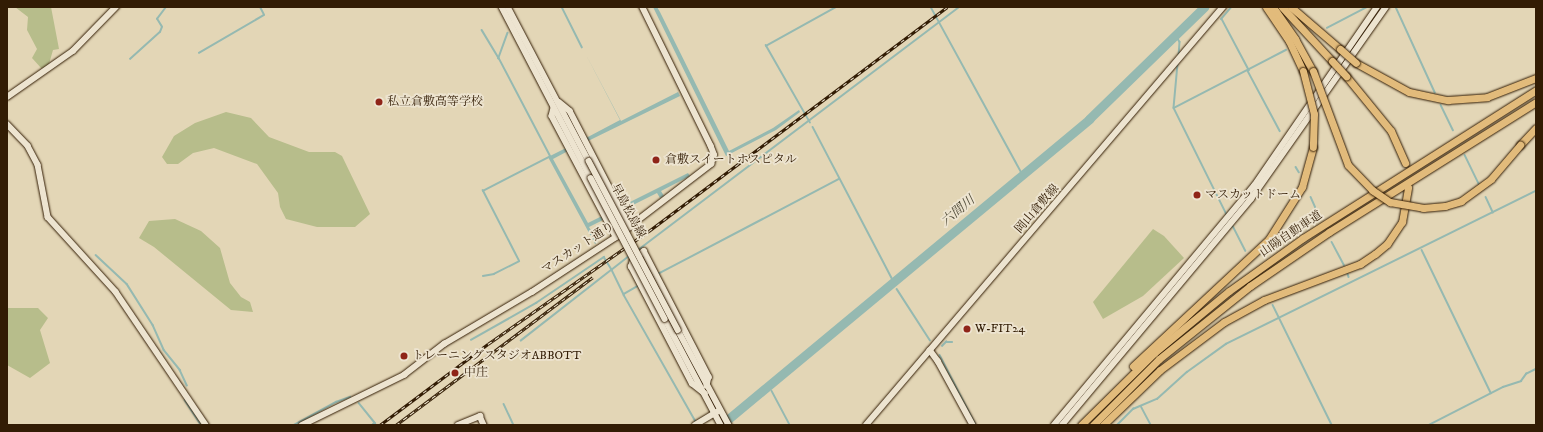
<!DOCTYPE html>
<meta charset="utf-8">
<style>
body{margin:0}
#map{position:relative;width:1543px;height:432px;overflow:hidden;background:#e3d6b6;font-family:"IM FELL DW Pica","Noto Serif JP",serif}
div>[style]{position:absolute}
[style*='--x']{left:calc(var(--x)*1px);top:calc(var(--y)*1px);width:calc(var(--w)*1px);rotate:calc(var(--a)*1deg)}
.green>*{inset:0;background:#b7bd8b}
.water>*{inset:0;background:#95b9b1}
.stream>*{height:1.5px;margin:-0.75px;padding:0 0.75px;transform-origin:0.75px;border-radius:0.75px;background:#95b9b1}
.river>*{height:9px;margin:-4.5px;padding:0 4.5px;transform-origin:4.5px;border-radius:4.5px;background:#95b9b1}
.roads{filter:drop-shadow(0 0 1px #321c04) drop-shadow(0 0 1px #321c04)}
.secondary>*{height:5.5px;margin:-2.75px;padding:0 2.75px;transform-origin:2.75px;border-radius:2.75px;background:#ede4d0}
.highway>*{height:7px;margin:-3.5px;padding:0 3.5px;transform-origin:3.5px;border-radius:3.5px;background:#e2bb7b}
.rail>*{height:3px;margin-top:-1.5px;transform-origin:0;background:repeating-linear-gradient(90deg,#ede4d0 0 4.5px,#321c04 0 9px);box-sizing:border-box;border-block:1px solid #321c04}
.bridges{filter:drop-shadow(0 0 1px #321c04) drop-shadow(0 0 1px #321c04)}
.secondary-bridge>*{height:5.5px;margin:-2.75px;padding:0 2.75px;transform-origin:2.75px;border-radius:2.75px;background:#ede4d0}
.highway-bridge>*{height:7px;margin:-3.5px;padding:0 3.5px;transform-origin:3.5px;border-radius:3.5px;background:#e2bb7b}
.dots>*{width:11px;height:11px;translate:-50% -50%;box-sizing:border-box;border:2px solid #ede4d0;border-radius:50%}
span{translate:-50% -50%;white-space:nowrap;text-align:center;line-height:1.15;-webkit-text-stroke:3.5px #ede4d0;paint-order:stroke}
.poi-label{font-size:12px;color:#321c04}
.left{translate:0 -50%;text-align:left}
.street-label{font-size:12px;color:#321c04}
.water-label{font-size:13px;color:#504b38;font-style:italic}
.frame{position:absolute;inset:0;border:8px solid #321c04;pointer-events:none}
</style>
<div id="map">
<div class="green">
<i style="clip-path:polygon(15px 7px,51px 7px,59px 49px,53px 50px,49px 64px,42px 69px,32px 58px,37px 49px,27px 30px,28px 17px)"></i>
<i style="clip-path:polygon(226px 112px,251px 118px,269px 137px,309px 152px,335px 152px,342px 156px,370px 214px,355px 227px,317px 227px,286px 219px,280px 207px,278px 193px,257px 164px,214px 148px,193px 153px,178px 164px,167px 164px,162px 157px,174px 136px,195px 123px)"></i>
<i style="clip-path:polygon(175px 219px,201px 231px,220px 248px,230px 283px,241px 297px,250px 302px,253px 312px,231px 310px,154px 247px,139px 238px,149px 221px)"></i>
<i style="clip-path:polygon(1153px 229px,1164px 236px,1184px 258px,1143px 296px,1103px 319px,1093px 302px)"></i>
<i style="clip-path:polygon(7px 308px,38px 308px,48px 318px,40px 330px,50px 363px,30px 378px,7px 365px)"></i>
</div>
<div class="water">
<i style="clip-path:polygon(653px 7px,657px 7px,660px 12px,729px 151px,773px 128px,799px 110px,800px 112px,776px 130px,726px 156px)"></i>
<i style="clip-path:polygon(584px 51px,621px 121px,678px 92px,680px 96px,588px 141px,586px 138px,620px 120px)"></i>
<i style="clip-path:polygon(566px 148px,568px 151px,553px 159px,588px 223px,688px 173px,690px 176px,661px 191px,664px 196px,660px 198px,657px 193px,589px 227px,598px 242px,595px 244px,548px 157px)"></i>
</div>
<div class="stream">
<i style="--x:562;--y:7;--w:45;--a:63.4"></i>
<i style="--x:931;--y:7;--w:192;--a:61.3"></i>
<i style="--x:1232;--y:7;--w:16;--a:130"></i>
<i style="--x:1222;--y:19;--w:58;--a:62.1"></i>
<i style="--x:1396;--y:7;--w:94;--a:65.4"></i>
<i style="--x:1327;--y:28;--w:45;--a:-27.7"></i>
<i style="--x:482;--y:30;--w:33;--a:59"></i>
<i style="--x:508;--y:33;--w:27;--a:110"></i>
<i style="--x:499;--y:58;--w:112;--a:62.3"></i>
<i style="--x:1175;--y:34;--w:9;--a:58"></i>
<i style="--x:1180;--y:42;--w:14;--a:94"></i>
<i style="--x:199;--y:53;--w:75;--a:-30.3"></i>
<i style="--x:264;--y:15;--w:9;--a:-117"></i>
<i style="--x:130;--y:59;--w:40;--a:-42"></i>
<i style="--x:160;--y:32;--w:5;--a:-68"></i>
<i style="--x:162;--y:27;--w:9;--a:-122"></i>
<i style="--x:157;--y:19;--w:15;--a:-53"></i>
<i style="--x:1178;--y:64;--w:44;--a:95.2"></i>
<i style="--x:1174;--y:108;--w:119;--a:63.6"></i>
<i style="--x:1248;--y:71;--w:68;--a:61.9"></i>
<i style="--x:1441;--y:105;--w:28;--a:64"></i>
<i style="--x:1174;--y:108;--w:126;--a:-27.4"></i>
<i style="--x:810;--y:123;--w:89;--a:-119.7"></i>
<i style="--x:766;--y:46;--w:80;--a:-29.1"></i>
<i style="--x:813;--y:127;--w:177;--a:62.4"></i>
<i style="--x:1465;--y:155;--w:32;--a:64"></i>
<i style="--x:1296;--y:167;--w:6;--a:59"></i>
<i style="--x:1311;--y:197;--w:20;--a:66"></i>
<i style="--x:1486;--y:197;--w:17;--a:65"></i>
<i style="--x:1232;--y:224;--w:30;--a:63"></i>
<i style="--x:1332;--y:242;--w:26;--a:62"></i>
<i style="--x:638;--y:250;--w:403;--a:-37.1"></i>
<i style="--x:1422;--y:250;--w:159;--a:64.2"></i>
<i style="--x:96;--y:255;--w:42;--a:43.1"></i>
<i style="--x:127;--y:284;--w:49;--a:57.6"></i>
<i style="--x:153;--y:325;--w:27;--a:66"></i>
<i style="--x:164;--y:350;--w:26;--a:51"></i>
<i style="--x:180;--y:370;--w:17;--a:65"></i>
<i style="--x:630;--y:256;--w:23;--a:142"></i>
<i style="--x:612;--y:270;--w:28;--a:64"></i>
<i style="--x:624;--y:295;--w:146;--a:60.4"></i>
<i style="--x:658;--y:274;--w:204;--a:-27.7"></i>
<i style="--x:1348;--y:274;--w:3;--a:72"></i>
<i style="--x:483;--y:276;--w:11;--a:-10"></i>
<i style="--x:494;--y:274;--w:28;--a:-27"></i>
<i style="--x:519;--y:261;--w:79;--a:-117.2"></i>
<i style="--x:483;--y:191;--w:74;--a:-27.3"></i>
<i style="--x:897;--y:289;--w:61;--a:57.1"></i>
<i style="--x:624;--y:294;--w:36;--a:-30"></i>
<i style="--x:1273;--y:305;--w:134;--a:63.8"></i>
<i style="--x:471;--y:340;--w:75;--a:-29.6"></i>
<i style="--x:536;--y:303;--w:82;--a:-34.1"></i>
<i style="--x:604;--y:257;--w:15;--a:58"></i>
<i style="--x:612;--y:270;--w:115;--a:142"></i>
<i style="--x:942;--y:346;--w:6;--a:-45"></i>
<i style="--x:946;--y:342;--w:6;--a:0"></i>
<i style="--x:940;--y:355;--w:79;--a:62.8"></i>
<i style="--x:768;--y:386;--w:2;--a:63"></i>
<i style="--x:772;--y:391;--w:38;--a:62"></i>
<i style="--x:185;--y:400;--w:30;--a:57"></i>
<i style="--x:359;--y:403;--w:26;--a:51"></i>
<i style="--x:375;--y:423;--w:3;--a:135"></i>
<i style="--x:504;--y:404;--w:23;--a:65"></i>
<i style="--x:1141;--y:406;--w:21;--a:62"></i>
<i style="--x:294;--y:425;--w:48;--a:-28.7"></i>
<i style="--x:336;--y:402;--w:15;--a:-20"></i>
<i style="--x:1117;--y:425;--w:23;--a:-45"></i>
<i style="--x:1133;--y:409;--w:26;--a:-23"></i>
<i style="--x:1157;--y:399;--w:40;--a:-42"></i>
<i style="--x:1187;--y:372;--w:48;--a:-35.7"></i>
<i style="--x:1226;--y:344;--w:346;--a:-26.3"></i>
<i style="--x:1429;--y:425;--w:83;--a:-27.2"></i>
<i style="--x:1503;--y:387;--w:19;--a:-18"></i>
<i style="--x:1521;--y:381;--w:9;--a:-54"></i>
<i style="--x:1526;--y:374;--w:11;--a:-27"></i>
</div>
<div class="river">
<i style="--x:721;--y:425;--w:479;--a:-39.7"></i>
<i style="--x:1089;--y:119;--w:161;--a:-44.2"></i>
</div>
<div class="roads">
<div class="secondary">
<i style="--x:502;--y:7;--w:193;--a:62.5"></i>
<i style="--x:508;--y:7;--w:174;--a:62.3"></i>
<i style="--x:7;--y:97;--w:80;--a:-34.9"></i>
<i style="--x:73;--y:51;--w:62;--a:-45.7"></i>
<i style="--x:559;--y:102;--w:14;--a:39"></i>
<i style="--x:570;--y:111;--w:131;--a:62.7"></i>
<i style="--x:554;--y:108;--w:8;--a:104"></i>
<i style="--x:552;--y:116;--w:137;--a:62.1"></i>
<i style="--x:7;--y:124;--w:30;--a:46"></i>
<i style="--x:28;--y:146;--w:21;--a:62"></i>
<i style="--x:38;--y:165;--w:53;--a:79.1"></i>
<i style="--x:48;--y:217;--w:101;--a:47.8"></i>
<i style="--x:116;--y:292;--w:161;--a:55.9"></i>
<i style="--x:665;--y:319;--w:120;--a:62.2"></i>
<i style="--x:678;--y:330;--w:108;--a:61.8"></i>
<i style="--x:930;--y:350;--w:14;--a:54"></i>
<i style="--x:938;--y:361;--w:73;--a:61.3"></i>
<i style="--x:705;--y:394;--w:16;--a:-142"></i>
<i style="--x:692;--y:384;--w:132;--a:-117.5"></i>
<i style="--x:631;--y:267;--w:7;--a:-74"></i>
<i style="--x:633;--y:260;--w:14;--a:-39"></i>
<i style="--x:644;--y:251;--w:142;--a:62.7"></i>
<i style="--x:709;--y:377;--w:9;--a:103"></i>
<i style="--x:302;--y:425;--w:114;--a:-26.1"></i>
<i style="--x:404;--y:375;--w:51;--a:-37.8"></i>
<i style="--x:444;--y:344;--w:102;--a:-30.6"></i>
<i style="--x:532;--y:292;--w:100;--a:-33.2"></i>
<i style="--x:616;--y:237;--w:120;--a:-37.5"></i>
<i style="--x:711;--y:164;--w:9;--a:-72"></i>
<i style="--x:714;--y:155;--w:9;--a:-111"></i>
<i style="--x:711;--y:147;--w:156;--a:-116.2"></i>
<i style="--x:458;--y:425;--w:24;--a:-22"></i>
<i style="--x:480;--y:416;--w:10;--a:66"></i>
<i style="--x:695;--y:425;--w:26;--a:-31"></i>
<i style="--x:866;--y:425;--w:550;--a:-49.5"></i>
<i style="--x:1054;--y:425;--w:312;--a:-50.1"></i>
<i style="--x:1254;--y:186;--w:217;--a:-55.5"></i>
<i style="--x:1062;--y:425;--w:295;--a:-50.1"></i>
<i style="--x:1251;--y:199;--w:235;--a:-54.9"></i>
</div>
<div class="highway">
<i style="--x:1266;--y:7;--w:41;--a:55.9"></i>
<i style="--x:1289;--y:41;--w:33;--a:65"></i>
<i style="--x:1273;--y:7;--w:39;--a:55"></i>
<i style="--x:1295;--y:39;--w:37;--a:61"></i>
<i style="--x:1282;--y:7;--w:74;--a:47.2"></i>
<i style="--x:1291;--y:7;--w:65;--a:40.6"></i>
<i style="--x:1356;--y:63;--w:60;--a:28.7"></i>
<i style="--x:1409;--y:92;--w:40;--a:12"></i>
<i style="--x:1448;--y:100;--w:39;--a:-4"></i>
<i style="--x:1487;--y:97;--w:53;--a:-21.2"></i>
<i style="--x:1346;--y:76;--w:71;--a:50.7"></i>
<i style="--x:1391;--y:131;--w:35;--a:66"></i>
<i style="--x:1520;--y:145;--w:23;--a:-47"></i>
<i style="--x:1133;--y:366;--w:186;--a:-43"></i>
<i style="--x:1269;--y:239;--w:62;--a:-57.6"></i>
<i style="--x:1302;--y:187;--w:41;--a:-74.6"></i>
<i style="--x:1081;--y:425;--w:103;--a:-44.6"></i>
<i style="--x:1154;--y:353;--w:97;--a:-39.6"></i>
<i style="--x:1229;--y:291;--w:91;--a:-35.6"></i>
<i style="--x:1303;--y:238;--w:276;--a:-32.4"></i>
<i style="--x:1093;--y:425;--w:93;--a:-45"></i>
<i style="--x:1159;--y:359;--w:117;--a:-38.7"></i>
<i style="--x:1250;--y:286;--w:96;--a:-34.4"></i>
<i style="--x:1329;--y:232;--w:244;--a:-32.1"></i>
<i style="--x:1103;--y:425;--w:79;--a:-44"></i>
<i style="--x:1160;--y:370;--w:80;--a:-36.9"></i>
<i style="--x:1224;--y:322;--w:46;--a:-28.8"></i>
<i style="--x:1264;--y:300;--w:103;--a:-20.6"></i>
<i style="--x:1360;--y:264;--w:18;--a:-34"></i>
<i style="--x:1375;--y:254;--w:16;--a:-40"></i>
<i style="--x:1387;--y:244;--w:27;--a:-56"></i>
<i style="--x:1402;--y:222;--w:35;--a:-80"></i>
</div>
</div>
<div class="rail">
<i style="--x:380;--y:425;--w:135;--a:-36.9"></i>
<i style="--x:488;--y:344;--w:197;--a:-35.1"></i>
<i style="--x:649;--y:231;--w:373;--a:-36.9"></i>
<i style="--x:396;--y:425;--w:246;--a:-36.9"></i>
</div>
<div class="bridges">
<div class="secondary-bridge">
<i style="--x:589;--y:161;--w:191;--a:62.2"></i>
<i style="--x:591;--y:178;--w:159;--a:62.3"></i>
</div>
<div class="highway-bridge">
<i style="--x:1340;--y:49;--w:21;--a:41"></i>
<i style="--x:1332;--y:61;--w:21;--a:47"></i>
<i style="--x:1303;--y:71;--w:44;--a:75.7"></i>
<i style="--x:1314;--y:114;--w:33;--a:92"></i>
<i style="--x:1313;--y:71;--w:100;--a:69.6"></i>
<i style="--x:1348;--y:165;--w:35;--a:46"></i>
<i style="--x:1372;--y:190;--w:22;--a:34"></i>
<i style="--x:1390;--y:202;--w:34;--a:10"></i>
<i style="--x:1423;--y:208;--w:22;--a:-5"></i>
<i style="--x:1445;--y:206;--w:17;--a:-17"></i>
<i style="--x:1461;--y:201;--w:37;--a:-36"></i>
<i style="--x:1491;--y:179;--w:45;--a:-49.5"></i>
</div>
</div>
<div class="dots">
<i style="left:379px;top:102px;background:#8f2418"></i>
<i style="left:656px;top:160px;background:#8f2418"></i>
<i style="left:1197px;top:195px;background:#8f2418"></i>
<i style="left:967px;top:329px;background:#8f2418"></i>
<i style="left:404px;top:356px;background:#8f2418"></i>
<i style="left:455px;top:373px;background:#8f2418"></i>
</div>
<div class="poi-label">
<span class="left" style="left:387px;top:102px">私立倉敷高等学校</span>
<span class="left" style="left:665px;top:160px">倉敷スイートホスピタル</span>
<span class="left" style="left:1205px;top:195px">マスカットドーム</span>
<span class="left" style="left:975px;top:329px">W-FIT24</span>
<span class="left" style="left:412px;top:356px">トレーニングスタジオABBOTT</span>
<span class="left" style="left:464px;top:373px">中庄</span>
</div>
<div class="street-label">
<span style="left:1037px;top:209px;rotate:-49deg">岡山倉敷線</span>
<span style="left:628px;top:211px;rotate:62deg">早島松島線</span>
<span style="left:1291px;top:234px;rotate:-34deg">山陽自動車道</span>
<span style="left:578px;top:248px;rotate:-33deg">マスカット通り</span>
</div>
<div class="water-label">
<span style="left:958px;top:211px;rotate:-40deg">六間川</span>
</div>
<div class="frame"></div>
</div>
